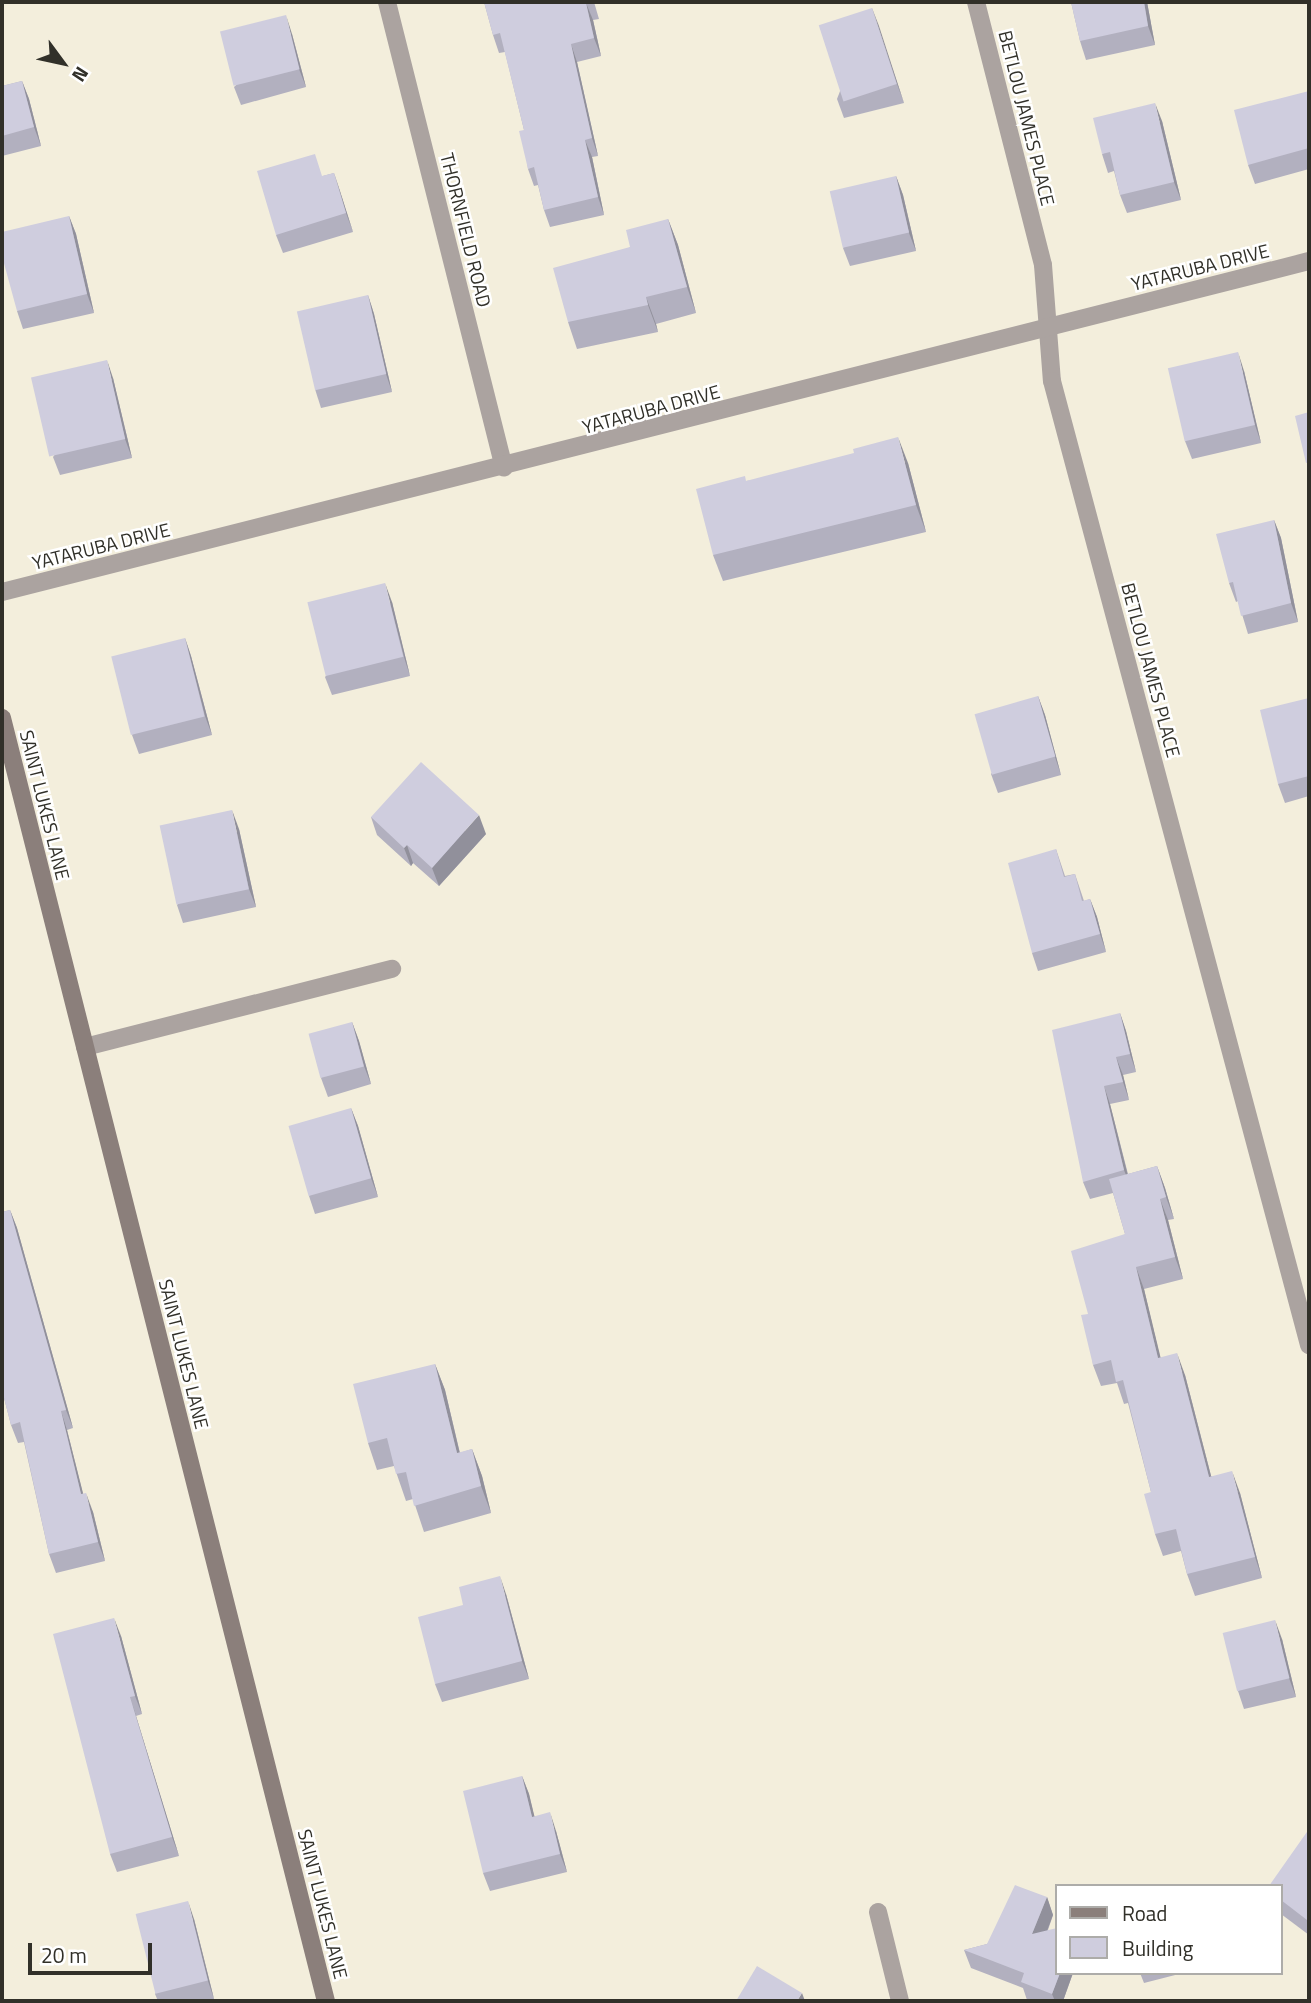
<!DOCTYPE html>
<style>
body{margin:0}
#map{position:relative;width:1311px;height:2003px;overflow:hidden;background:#f3eedc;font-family:"Titillium Web",sans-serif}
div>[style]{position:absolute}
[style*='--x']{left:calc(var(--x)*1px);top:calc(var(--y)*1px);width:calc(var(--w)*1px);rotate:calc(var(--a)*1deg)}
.lane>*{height:18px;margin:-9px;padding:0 9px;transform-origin:9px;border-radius:9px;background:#aba3a0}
.street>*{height:18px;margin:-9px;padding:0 9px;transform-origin:9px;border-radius:9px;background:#aba3a0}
.secondary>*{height:18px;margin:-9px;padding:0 9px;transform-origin:9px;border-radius:9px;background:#8b7f7b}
.wall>*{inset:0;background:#b2b0bf}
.shaded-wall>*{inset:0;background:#91909b}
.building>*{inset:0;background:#cfcdde;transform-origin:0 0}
span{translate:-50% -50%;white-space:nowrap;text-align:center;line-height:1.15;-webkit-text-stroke:5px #fff;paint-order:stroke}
.street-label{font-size:19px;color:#313029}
.frame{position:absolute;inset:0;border:4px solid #313029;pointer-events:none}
.legend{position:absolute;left:1055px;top:1884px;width:228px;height:91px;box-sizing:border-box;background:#fff;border:2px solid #adaca9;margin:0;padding:9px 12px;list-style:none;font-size:21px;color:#313029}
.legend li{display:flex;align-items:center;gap:14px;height:35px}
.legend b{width:35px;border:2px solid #adaca9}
.north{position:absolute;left:28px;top:28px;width:70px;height:70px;-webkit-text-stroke:5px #fff;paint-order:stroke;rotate:123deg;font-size:19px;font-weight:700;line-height:28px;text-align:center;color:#313029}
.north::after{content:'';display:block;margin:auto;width:24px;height:32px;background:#313029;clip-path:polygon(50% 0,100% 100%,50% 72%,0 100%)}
.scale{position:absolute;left:28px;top:1943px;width:124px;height:32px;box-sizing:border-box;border:4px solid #313029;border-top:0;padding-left:9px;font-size:21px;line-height:24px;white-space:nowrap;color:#313029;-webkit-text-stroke:5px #fff;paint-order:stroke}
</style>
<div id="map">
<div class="lane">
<i style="--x:85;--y:1047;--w:317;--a:-14.3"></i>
</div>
<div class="street">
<i style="--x:387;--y:2;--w:480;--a:75.9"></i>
<i style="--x:976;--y:2;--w:271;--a:75.7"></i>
<i style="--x:1043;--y:265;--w:116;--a:85.6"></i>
<i style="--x:1052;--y:381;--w:998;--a:75.07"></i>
<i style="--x:2;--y:592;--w:1348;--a:-14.21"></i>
<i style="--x:878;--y:1912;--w:92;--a:76.1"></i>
</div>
<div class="secondary">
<i style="--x:2;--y:718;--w:1323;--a:75.83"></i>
</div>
<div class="wall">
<i style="clip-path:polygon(484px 2px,594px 2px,599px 19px,593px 20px,601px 56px,577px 62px,598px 156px,592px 157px,604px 215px,550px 227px,544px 210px,538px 185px,534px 186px,528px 169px,524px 130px,505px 52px,499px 53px,493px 35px)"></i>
<i style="clip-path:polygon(1071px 2px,1147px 2px,1155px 45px,1086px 60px,1080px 41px)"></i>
<i style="clip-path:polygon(872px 8px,904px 103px,844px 118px,837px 99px)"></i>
<i style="clip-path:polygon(292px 34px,306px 87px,241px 105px,234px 87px)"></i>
<i style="clip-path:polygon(22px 81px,29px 99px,41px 146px,2px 156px,2px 86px)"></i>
<i style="clip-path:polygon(1309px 91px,1309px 169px,1255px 184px,1248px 165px)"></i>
<i style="clip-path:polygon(1162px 121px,1181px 200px,1127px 213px,1120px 195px,1114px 171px,1108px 173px,1102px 154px)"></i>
<i style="clip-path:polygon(334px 173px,353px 232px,283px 253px,276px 235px,323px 176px)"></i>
<i style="clip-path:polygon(896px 176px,903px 195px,916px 251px,850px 266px,843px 248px)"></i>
<i style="clip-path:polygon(69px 216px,76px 234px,94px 313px,23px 329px,17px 311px)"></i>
<i style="clip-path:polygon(668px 219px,678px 245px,696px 313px,656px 324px,658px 332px,577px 349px,568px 322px,630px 247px)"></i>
<i style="clip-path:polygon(368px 295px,374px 314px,392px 392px,321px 408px,315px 389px)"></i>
<i style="clip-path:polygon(1244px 371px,1261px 443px,1192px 459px,1185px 441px)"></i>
<i style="clip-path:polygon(113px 378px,132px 458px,60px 475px,53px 457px)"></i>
<i style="clip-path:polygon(908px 463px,926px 532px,723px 581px,713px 555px,746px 481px)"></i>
<i style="clip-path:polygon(1274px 520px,1281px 538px,1298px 622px,1248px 634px,1238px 601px,1236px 602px,1229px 583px)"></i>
<i style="clip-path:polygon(392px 602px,410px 676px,332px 695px,325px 677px)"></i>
<i style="clip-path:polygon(185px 638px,191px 656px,212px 735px,139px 754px,132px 735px)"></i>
<i style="clip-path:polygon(1038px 696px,1045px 715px,1061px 775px,998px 793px,991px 774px)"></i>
<i style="clip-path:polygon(1309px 698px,1309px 796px,1285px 803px,1278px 784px)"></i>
<i style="clip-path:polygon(371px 817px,486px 834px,439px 886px,413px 863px,411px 866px,377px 835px)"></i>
<i style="clip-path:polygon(239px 829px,256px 907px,183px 923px,177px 905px)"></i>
<i style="clip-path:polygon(1056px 849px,1065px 876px,1075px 874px,1084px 901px,1090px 899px,1097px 917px,1106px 952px,1038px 971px,1032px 953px)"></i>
<i style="clip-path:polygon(1120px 1013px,1126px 1031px,1136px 1072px,1123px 1075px,1129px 1100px,1110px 1104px,1128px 1174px,1157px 1166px,1165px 1188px,1174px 1219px,1168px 1220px,1183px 1279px,1144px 1289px,1160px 1357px,1185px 1375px,1211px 1476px,1240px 1493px,1262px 1578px,1195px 1596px,1187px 1574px,1181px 1551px,1163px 1556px,1155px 1534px,1151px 1492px,1128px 1403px,1124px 1404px,1117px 1383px,1101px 1386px,1093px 1365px,1088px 1314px,1125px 1234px,1113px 1193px,1090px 1199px,1083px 1182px)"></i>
<i style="clip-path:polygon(352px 1022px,359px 1041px,371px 1084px,328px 1097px,321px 1078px)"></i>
<i style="clip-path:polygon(351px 1108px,358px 1126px,378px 1197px,315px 1214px,309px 1196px)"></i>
<i style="clip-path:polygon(10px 1210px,17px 1228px,73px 1428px,67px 1430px,83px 1494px,93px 1512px,105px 1561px,56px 1573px,49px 1554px,24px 1442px,18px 1443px,11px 1425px,4px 1398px,2px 1399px,2px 1212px)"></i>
<i style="clip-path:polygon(435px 1364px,445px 1390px,460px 1453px,472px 1449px,482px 1476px,491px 1513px,424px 1532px,413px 1499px,406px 1501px,394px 1466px,377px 1470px,368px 1443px)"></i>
<i style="clip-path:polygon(506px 1594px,529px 1679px,442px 1702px,435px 1684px)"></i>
<i style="clip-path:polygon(121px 1636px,142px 1714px,136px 1716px,179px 1856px,117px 1872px,110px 1854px)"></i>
<i style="clip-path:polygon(1282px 1639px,1296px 1697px,1244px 1709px,1238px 1691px)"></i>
<i style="clip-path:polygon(522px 1776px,529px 1794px,534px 1816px,556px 1831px,567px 1872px,490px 1891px,483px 1873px)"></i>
<i style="clip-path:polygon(1309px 1829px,1309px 1935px,1281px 1914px,1281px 1886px)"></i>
<i style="clip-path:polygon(1047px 1897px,1053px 1915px,1048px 1930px,1057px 1973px,1073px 1973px,1063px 2001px,1031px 2001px,1027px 2000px,1023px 1988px,971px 1968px,964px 1950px,987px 1944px)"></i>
<i style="clip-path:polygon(194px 1919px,214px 1999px,208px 2001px,158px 2001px,155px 1994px)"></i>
<i style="clip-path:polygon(1140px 1973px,1183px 1973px,1144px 1983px)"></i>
</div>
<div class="shaded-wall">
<i style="clip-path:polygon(1144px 2px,1147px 2px,1155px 45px,1148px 26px)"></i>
<i style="clip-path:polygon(586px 3px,593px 20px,601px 56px,594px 38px)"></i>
<i style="clip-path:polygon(872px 8px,879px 26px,904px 103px,897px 84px)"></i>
<i style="clip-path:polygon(286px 15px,292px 34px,306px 87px,299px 69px)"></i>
<i style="clip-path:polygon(571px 44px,577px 62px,598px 156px,592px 138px)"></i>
<i style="clip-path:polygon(22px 81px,29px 99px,41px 146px,34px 127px)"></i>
<i style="clip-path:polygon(1155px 103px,1162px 121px,1181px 200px,1174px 182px)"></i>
<i style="clip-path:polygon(585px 140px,592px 157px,604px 215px,598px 197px)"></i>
<i style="clip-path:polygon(334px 173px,340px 191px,353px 232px,346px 213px)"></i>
<i style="clip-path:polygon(896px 176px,903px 195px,916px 251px,909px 233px)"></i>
<i style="clip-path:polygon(69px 216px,76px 234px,94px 313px,87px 294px)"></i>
<i style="clip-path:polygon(668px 219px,678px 245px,696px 313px,687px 287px)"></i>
<i style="clip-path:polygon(368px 295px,374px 314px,392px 392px,386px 374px)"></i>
<i style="clip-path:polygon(646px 297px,656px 324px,658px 332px,648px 305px)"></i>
<i style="clip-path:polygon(1238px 352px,1244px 371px,1261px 443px,1255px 425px)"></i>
<i style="clip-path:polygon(107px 360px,113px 378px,132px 458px,125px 439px)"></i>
<i style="clip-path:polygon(898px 437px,908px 463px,926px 532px,916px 505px)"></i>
<i style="clip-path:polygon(1274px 520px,1281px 538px,1298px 622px,1291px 603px)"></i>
<i style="clip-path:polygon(385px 583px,392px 602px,410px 676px,404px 657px)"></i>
<i style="clip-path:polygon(185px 638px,191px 656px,212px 735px,205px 716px)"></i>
<i style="clip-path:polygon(1038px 696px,1045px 715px,1061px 775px,1055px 757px)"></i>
<i style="clip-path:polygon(232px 810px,239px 829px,256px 907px,249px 889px)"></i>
<i style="clip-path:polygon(479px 815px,486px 834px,439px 886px,432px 868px)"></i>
<i style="clip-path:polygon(407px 845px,413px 863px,411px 866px,404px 848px)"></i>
<i style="clip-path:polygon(1090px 899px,1097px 917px,1106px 952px,1100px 934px)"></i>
<i style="clip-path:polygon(1120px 1013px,1126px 1031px,1136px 1072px,1130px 1054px)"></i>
<i style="clip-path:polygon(352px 1022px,359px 1041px,371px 1084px,364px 1066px)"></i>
<i style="clip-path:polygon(1116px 1057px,1123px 1075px,1129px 1100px,1123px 1082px)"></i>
<i style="clip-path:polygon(1104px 1086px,1110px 1104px,1131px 1188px,1124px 1170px)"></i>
<i style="clip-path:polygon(351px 1108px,358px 1126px,378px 1197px,371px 1178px)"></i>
<i style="clip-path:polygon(1157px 1166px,1165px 1188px,1174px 1219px,1166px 1197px)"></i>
<i style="clip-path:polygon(1160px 1199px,1168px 1220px,1183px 1279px,1175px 1257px)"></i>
<i style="clip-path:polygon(10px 1210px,17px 1228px,73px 1428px,66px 1410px)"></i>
<i style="clip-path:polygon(1136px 1267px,1144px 1289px,1166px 1380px,1158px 1358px)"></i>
<i style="clip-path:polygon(1177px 1353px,1185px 1375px,1217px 1499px,1209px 1477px)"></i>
<i style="clip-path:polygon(435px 1364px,445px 1390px,466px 1480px,457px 1453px)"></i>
<i style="clip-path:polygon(61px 1411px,67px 1430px,88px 1513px,81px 1494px)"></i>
<i style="clip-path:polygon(472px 1449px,482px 1476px,491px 1513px,481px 1486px)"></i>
<i style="clip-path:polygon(1232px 1471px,1240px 1493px,1262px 1578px,1255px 1557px)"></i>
<i style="clip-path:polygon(86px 1493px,93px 1512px,105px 1561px,98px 1542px)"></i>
<i style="clip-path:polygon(500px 1576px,506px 1594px,529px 1679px,522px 1661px)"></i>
<i style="clip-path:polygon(114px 1618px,121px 1636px,142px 1714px,135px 1696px)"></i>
<i style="clip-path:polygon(1275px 1620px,1282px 1639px,1296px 1697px,1289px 1678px)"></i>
<i style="clip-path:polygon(130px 1697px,136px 1716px,179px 1856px,172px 1837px)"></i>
<i style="clip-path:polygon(522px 1776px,529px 1794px,539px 1835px,532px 1817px)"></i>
<i style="clip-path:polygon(550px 1812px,556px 1831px,567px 1872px,560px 1854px)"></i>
<i style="clip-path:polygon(1047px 1897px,1053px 1915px,1039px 1952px,1032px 1934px)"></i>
<i style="clip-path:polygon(188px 1901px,194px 1919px,214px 1999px,208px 1981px)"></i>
<i style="clip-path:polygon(1060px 1973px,1073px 1973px,1063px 2001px,1055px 2001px,1052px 1994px)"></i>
<i style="clip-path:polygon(802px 1993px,805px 2001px,797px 2001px)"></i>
</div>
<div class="building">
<i style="clip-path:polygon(484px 2px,590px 2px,586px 3px,594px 38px,571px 44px,592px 138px,585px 140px,598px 197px,544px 210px,534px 167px,528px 169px,519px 131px,524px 130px,500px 33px,493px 35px)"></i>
<i style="clip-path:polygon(1071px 2px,1144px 2px,1148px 26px,1080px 41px)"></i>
<i style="left:872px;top:8px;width:80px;height:56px;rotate:72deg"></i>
<i style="left:286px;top:15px;width:56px;height:68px;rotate:76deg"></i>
<i style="clip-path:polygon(22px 81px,34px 127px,2px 136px,2px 86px)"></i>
<i style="clip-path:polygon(1309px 91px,1309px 148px,1248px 165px,1234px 110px)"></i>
<i style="clip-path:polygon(1155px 103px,1174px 182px,1120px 195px,1110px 152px,1102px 154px,1093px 118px)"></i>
<i style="clip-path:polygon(315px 154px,322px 176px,334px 173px,346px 213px,276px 235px,257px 171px)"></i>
<i style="left:896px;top:176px;width:58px;height:68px;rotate:77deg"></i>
<i style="clip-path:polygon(69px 216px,87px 294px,17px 311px,2px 256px,2px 232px)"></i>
<i style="clip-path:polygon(668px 219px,687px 287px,646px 297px,648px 305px,568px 322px,553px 268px,630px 247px,626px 230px)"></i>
<i style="left:368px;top:295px;width:81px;height:73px;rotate:77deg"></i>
<i style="left:1238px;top:352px;width:75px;height:72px;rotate:77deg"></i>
<i style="left:107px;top:360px;width:81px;height:78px;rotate:77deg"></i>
<i style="clip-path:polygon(1309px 412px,1309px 462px,1306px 463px,1295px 416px)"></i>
<i style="clip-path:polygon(898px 437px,916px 505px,713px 555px,696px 489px,745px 476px,746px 481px,854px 453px,853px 449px)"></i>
<i style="clip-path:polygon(1274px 520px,1291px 603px,1241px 616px,1233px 582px,1229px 583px,1216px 534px)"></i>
<i style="left:385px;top:583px;width:76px;height:80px;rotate:76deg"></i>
<i style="left:185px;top:638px;width:81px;height:76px;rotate:76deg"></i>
<i style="left:1038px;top:696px;width:63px;height:66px;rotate:74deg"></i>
<i style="clip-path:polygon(1309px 698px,1309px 776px,1278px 784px,1260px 710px)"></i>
<i style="clip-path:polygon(421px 762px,479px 815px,432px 868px,407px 845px,404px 848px,371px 817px)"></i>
<i style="left:232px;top:810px;width:81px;height:74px;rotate:78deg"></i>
<i style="clip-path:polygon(1056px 849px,1064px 877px,1075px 874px,1082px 901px,1090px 899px,1100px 934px,1032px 953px,1008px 863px)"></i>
<i style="clip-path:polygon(1120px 1013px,1130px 1054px,1116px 1057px,1123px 1082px,1104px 1086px,1124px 1170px,1083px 1182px,1052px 1030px)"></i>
<i style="left:352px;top:1022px;width:46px;height:45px;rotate:75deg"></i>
<i style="left:351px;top:1108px;width:73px;height:65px;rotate:74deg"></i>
<i style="clip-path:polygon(1157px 1166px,1166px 1197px,1160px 1199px,1175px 1257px,1136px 1267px,1158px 1358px,1177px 1353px,1209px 1477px,1232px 1471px,1255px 1557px,1187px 1574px,1176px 1529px,1155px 1534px,1144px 1494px,1151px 1492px,1123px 1380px,1116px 1382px,1111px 1360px,1093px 1365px,1081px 1315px,1088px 1314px,1071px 1251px,1125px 1234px,1109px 1179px)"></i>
<i style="clip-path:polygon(10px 1210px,66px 1410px,61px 1411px,81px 1494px,86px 1493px,98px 1542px,49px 1554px,20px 1422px,11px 1425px,2px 1390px,2px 1212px)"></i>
<i style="clip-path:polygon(435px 1364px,457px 1453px,472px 1449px,481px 1486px,414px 1506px,406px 1472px,396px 1474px,387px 1438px,368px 1443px,353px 1384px)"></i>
<i style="clip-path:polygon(500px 1576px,522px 1661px,435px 1684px,418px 1617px,463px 1605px,459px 1587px)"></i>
<i style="clip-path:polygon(114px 1618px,135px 1696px,130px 1697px,172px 1837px,110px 1854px,53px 1634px)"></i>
<i style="left:1275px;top:1620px;width:60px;height:54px;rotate:76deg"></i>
<i style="clip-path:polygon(522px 1776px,532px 1817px,550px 1812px,560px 1854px,483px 1873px,463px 1791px)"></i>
<i style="clip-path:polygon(1309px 1829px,1309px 1917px,1307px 1920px,1281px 1900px,1281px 1886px,1269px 1886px)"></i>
<i style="clip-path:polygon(1015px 1885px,1047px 1897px,1032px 1934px,1057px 1928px,1057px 1973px,1060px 1973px,1052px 1994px,1021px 1982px,1024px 1973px,964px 1950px,987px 1944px)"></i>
<i style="left:188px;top:1901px;width:82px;height:54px;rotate:76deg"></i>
<i style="clip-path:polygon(757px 1966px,802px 1993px,797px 2001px,736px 2001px)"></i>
</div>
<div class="street-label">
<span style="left:1027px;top:118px;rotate:76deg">BETLOU JAMES PLACE</span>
<span style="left:466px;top:230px;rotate:76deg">THORNFIELD ROAD</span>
<span style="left:1200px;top:267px;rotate:-14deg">YATARUBA DRIVE</span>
<span style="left:651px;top:409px;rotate:-15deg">YATARUBA DRIVE</span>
<span style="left:101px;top:546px;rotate:-14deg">YATARUBA DRIVE</span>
<span style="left:1151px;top:670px;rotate:75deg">BETLOU JAMES PLACE</span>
<span style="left:45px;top:805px;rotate:76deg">SAINT LUKES LANE</span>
<span style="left:184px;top:1354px;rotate:76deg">SAINT LUKES LANE</span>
<span style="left:323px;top:1904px;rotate:76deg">SAINT LUKES LANE</span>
</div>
<div class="frame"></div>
<ul class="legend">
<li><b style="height:9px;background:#8b7f7b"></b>Road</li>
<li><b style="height:19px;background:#cfcdde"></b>Building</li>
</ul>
<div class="north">N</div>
<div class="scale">20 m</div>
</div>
